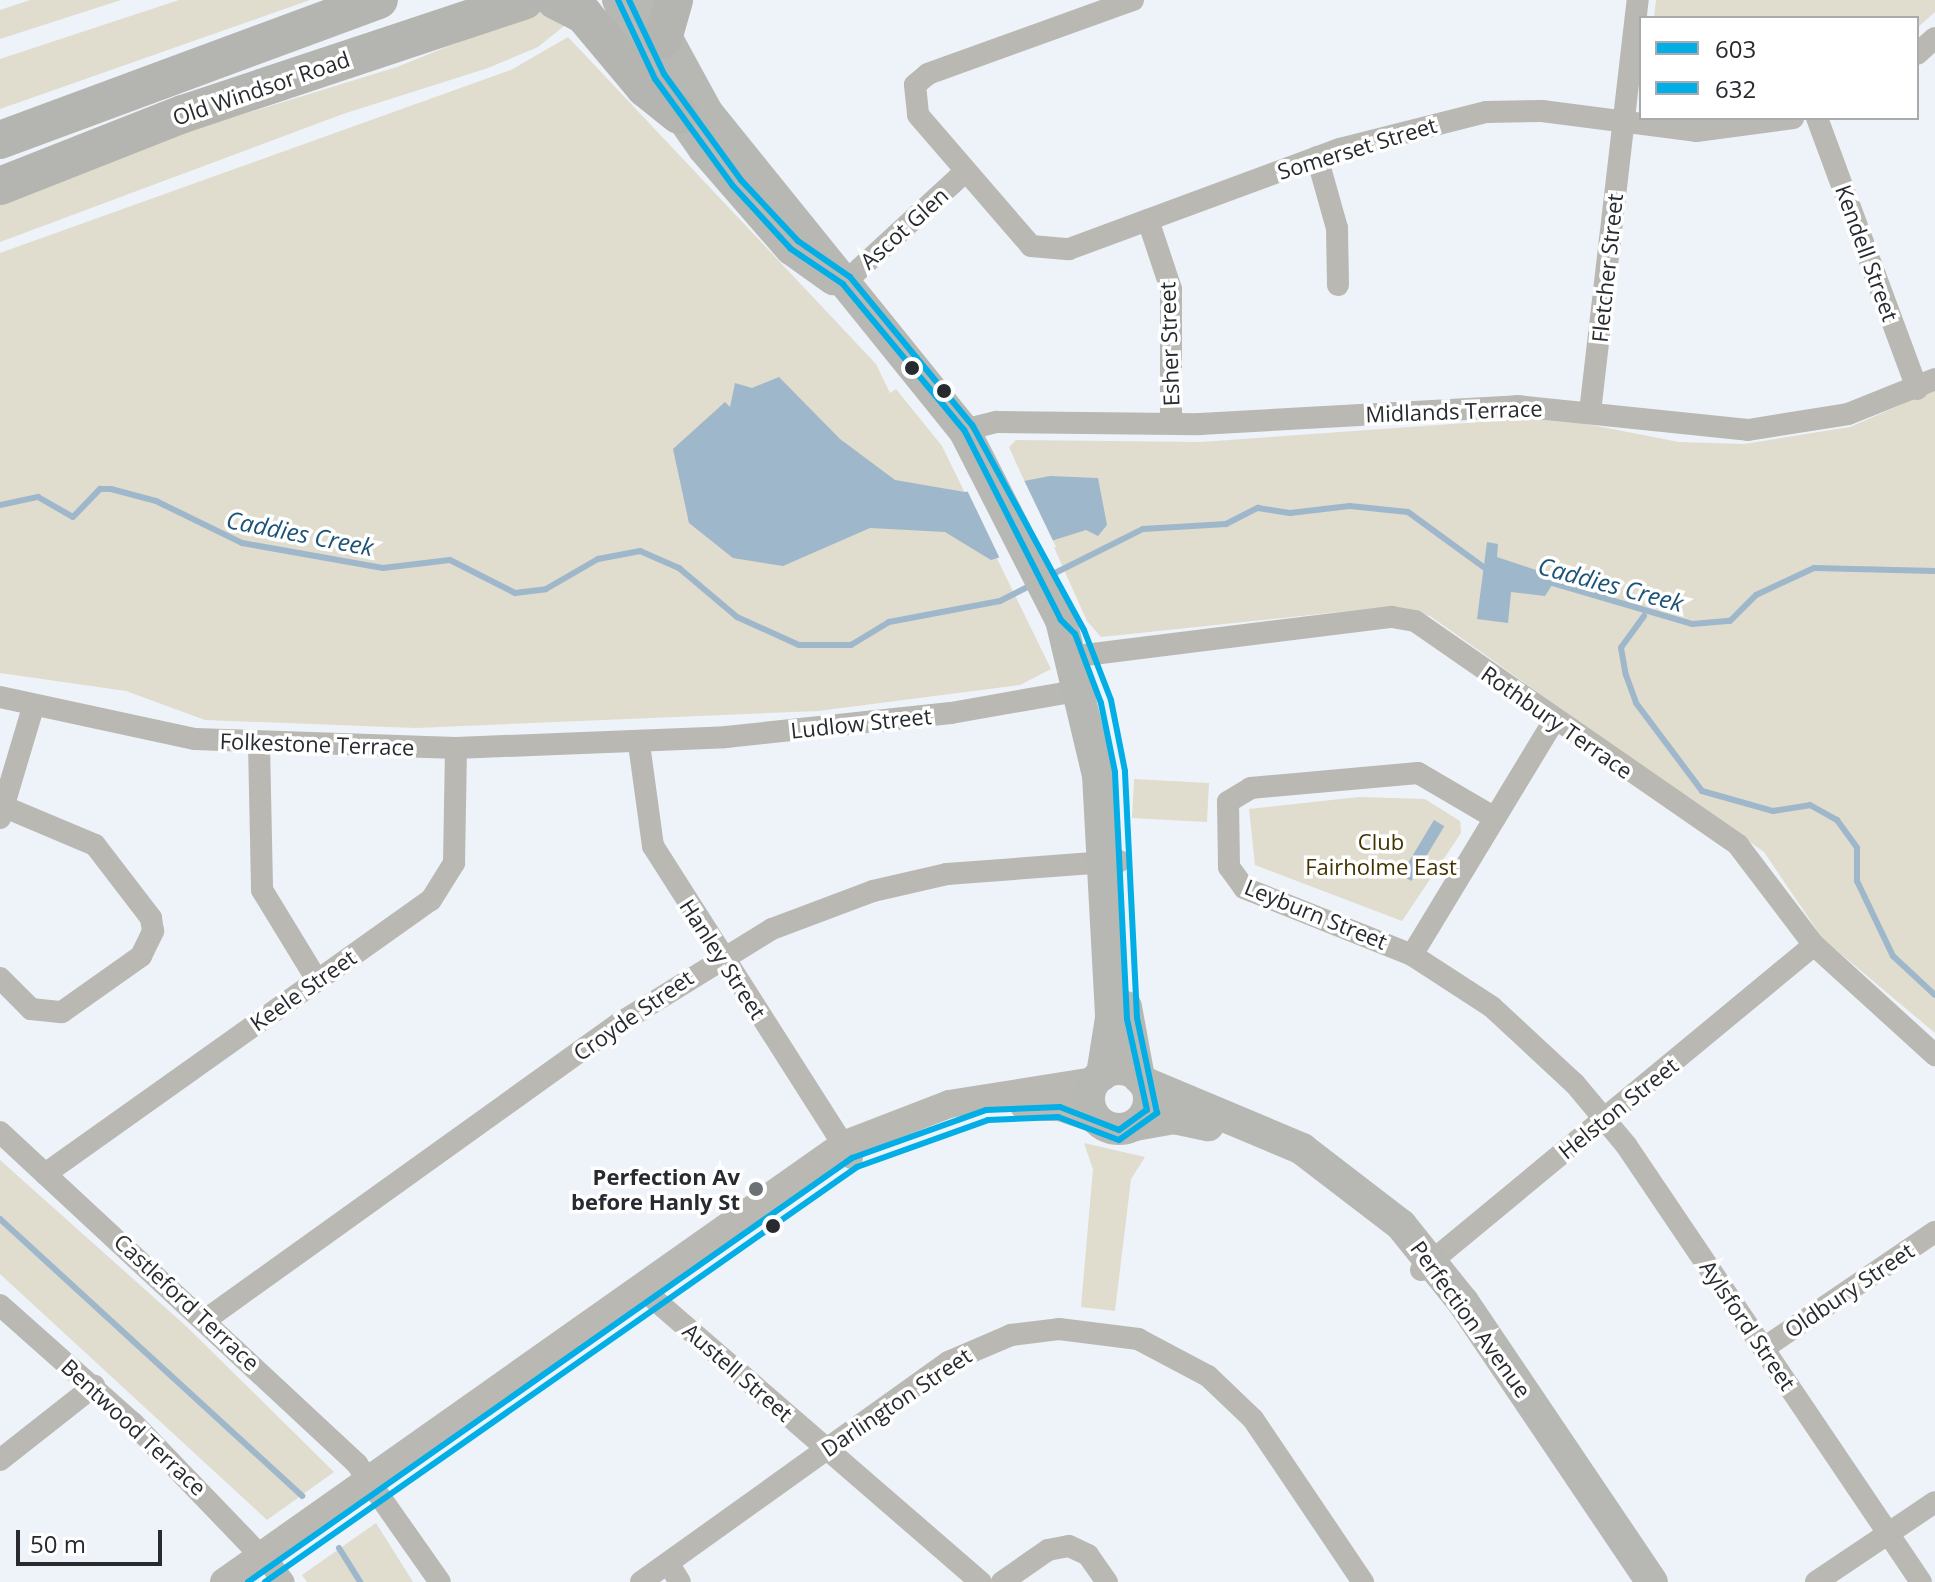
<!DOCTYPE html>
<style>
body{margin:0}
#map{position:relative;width:1935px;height:1582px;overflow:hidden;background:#edf3f9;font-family:"Open Sans",sans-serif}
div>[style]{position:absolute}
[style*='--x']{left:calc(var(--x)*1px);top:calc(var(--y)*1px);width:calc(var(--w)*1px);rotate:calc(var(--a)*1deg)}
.green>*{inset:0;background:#e0dcce;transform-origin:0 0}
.water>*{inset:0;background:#9fb7ca;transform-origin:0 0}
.pier>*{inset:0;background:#edf3f9}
.stream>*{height:6px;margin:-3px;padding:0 3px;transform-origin:3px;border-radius:3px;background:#9fb7ca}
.minor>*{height:22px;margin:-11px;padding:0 11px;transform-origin:11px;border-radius:11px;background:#b9b8b3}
.tertiary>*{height:28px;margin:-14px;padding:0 14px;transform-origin:14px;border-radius:14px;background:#b9b8b3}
.secondary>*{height:32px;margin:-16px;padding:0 16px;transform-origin:16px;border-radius:16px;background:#b7b8b3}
.secondary>.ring{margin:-16px;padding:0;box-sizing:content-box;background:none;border:32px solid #b7b8b3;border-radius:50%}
.trunk>*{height:38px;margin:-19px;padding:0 19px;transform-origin:19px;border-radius:19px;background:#b4b4b0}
.bus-1>*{height:6px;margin:-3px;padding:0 3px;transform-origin:3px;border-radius:3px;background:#02aee5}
.bus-2>*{height:6px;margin:-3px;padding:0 3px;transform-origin:3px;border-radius:3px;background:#02aee5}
.dots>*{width:22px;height:22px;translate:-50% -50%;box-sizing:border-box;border:4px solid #fff;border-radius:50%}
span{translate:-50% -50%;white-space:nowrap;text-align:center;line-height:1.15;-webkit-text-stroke:7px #fff;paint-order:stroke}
.street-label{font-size:22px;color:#272b2f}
.park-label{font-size:22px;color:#423302}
.poi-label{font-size:22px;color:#272b2f;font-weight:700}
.right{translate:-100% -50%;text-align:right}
.water-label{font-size:24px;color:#1d5377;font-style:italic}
.legend{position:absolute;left:1639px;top:16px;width:280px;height:104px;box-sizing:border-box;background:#fff;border:2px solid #a9aaac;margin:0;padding:10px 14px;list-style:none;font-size:24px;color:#272b2f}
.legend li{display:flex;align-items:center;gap:16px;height:40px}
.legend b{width:40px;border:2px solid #a9aaac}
.scale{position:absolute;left:16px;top:1530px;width:146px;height:36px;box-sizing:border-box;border:4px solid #272b2f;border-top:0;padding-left:10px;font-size:24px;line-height:28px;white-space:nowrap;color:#272b2f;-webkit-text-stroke:6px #fff;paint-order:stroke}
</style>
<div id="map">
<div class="green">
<i style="clip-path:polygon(30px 0,121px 0,0 39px,0 10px)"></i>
<i style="clip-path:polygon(179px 0,310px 0,0 109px,0 59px)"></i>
<i style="clip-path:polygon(1656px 0,1935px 0,1935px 12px,1917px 28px,1917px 18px,1654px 18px)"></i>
<i style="clip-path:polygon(540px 9px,574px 18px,538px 47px,488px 68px,343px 114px,0 242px,0 203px,182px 133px,397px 67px)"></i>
<i style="clip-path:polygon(568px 37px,876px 364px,890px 393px,896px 389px,942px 446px,1051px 669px,1020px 685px,818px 711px,416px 728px,205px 720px,126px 691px,0 673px,0 253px,511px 70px)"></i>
<i style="clip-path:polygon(1935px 390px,1935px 1033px,1823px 939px,1764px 852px,1430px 616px,1386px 607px,1101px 637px,1087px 621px,1009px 447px,1016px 440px,1201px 442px,1550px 417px,1679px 442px,1744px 444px,1850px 427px)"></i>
<i style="left:1209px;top:783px;width:39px;height:75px;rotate:93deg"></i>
<i style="clip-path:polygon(1359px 797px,1425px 799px,1460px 821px,1461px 833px,1402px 921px,1255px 865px,1249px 809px)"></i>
<i style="clip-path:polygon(1084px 1143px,1145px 1157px,1131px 1179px,1115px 1311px,1081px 1307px,1093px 1169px)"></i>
<i style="clip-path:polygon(0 1160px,187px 1327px,334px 1472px,267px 1520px,0 1274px)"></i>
<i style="clip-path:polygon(376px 1523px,413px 1582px,307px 1582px,302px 1575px)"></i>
</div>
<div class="water">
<i style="clip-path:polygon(779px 377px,840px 439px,895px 480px,965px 492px,1050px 476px,1098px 478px,1107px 525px,1098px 536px,1086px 530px,991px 560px,945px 532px,870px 528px,783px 566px,733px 558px,689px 523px,673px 449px,725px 402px,730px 407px,735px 383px,752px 388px)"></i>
<i style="clip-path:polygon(1487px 542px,1498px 544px,1497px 557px,1551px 575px,1554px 582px,1545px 596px,1511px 592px,1508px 623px,1477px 619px)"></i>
<i style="left:1434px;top:820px;width:12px;height:64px;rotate:31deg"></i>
</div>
<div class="pier">
<i style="clip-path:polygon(1022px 476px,1056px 547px,1002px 563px,966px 488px)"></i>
</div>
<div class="stream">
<i style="--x:0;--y:505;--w:39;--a:-12"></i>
<i style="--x:38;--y:497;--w:40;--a:29.7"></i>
<i style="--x:73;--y:517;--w:39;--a:-46"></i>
<i style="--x:100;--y:489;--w:11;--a:0"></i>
<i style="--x:111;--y:489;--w:47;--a:14.9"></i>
<i style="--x:156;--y:501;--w:96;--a:26"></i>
<i style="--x:242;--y:543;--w:143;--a:10.1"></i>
<i style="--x:383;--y:568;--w:67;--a:-6.8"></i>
<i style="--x:450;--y:560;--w:73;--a:26.9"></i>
<i style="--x:515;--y:593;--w:31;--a:-7"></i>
<i style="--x:546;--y:589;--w:60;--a:-30"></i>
<i style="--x:598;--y:559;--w:43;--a:-10.8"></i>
<i style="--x:640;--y:551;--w:43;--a:23.6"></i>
<i style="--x:679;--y:568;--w:76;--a:40.2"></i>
<i style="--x:737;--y:617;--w:68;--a:24.3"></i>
<i style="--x:799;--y:645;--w:52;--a:0"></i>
<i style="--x:851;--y:645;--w:44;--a:-31.2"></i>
<i style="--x:889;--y:622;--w:113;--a:-10.7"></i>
<i style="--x:1000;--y:601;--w:38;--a:-27"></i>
<i style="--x:1051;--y:575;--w:103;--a:-26.6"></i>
<i style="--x:1143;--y:529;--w:83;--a:-3.4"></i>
<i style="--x:1226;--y:524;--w:36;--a:-27"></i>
<i style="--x:1258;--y:508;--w:32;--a:9"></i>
<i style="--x:1290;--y:513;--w:60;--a:-6.7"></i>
<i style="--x:1350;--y:506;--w:58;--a:5.9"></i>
<i style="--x:1408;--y:512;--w:100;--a:36.1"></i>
<i style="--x:1546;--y:581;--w:152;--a:16.4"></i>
<i style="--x:1692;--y:624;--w:38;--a:-5"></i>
<i style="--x:1730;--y:621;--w:37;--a:-45"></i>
<i style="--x:1756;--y:595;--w:64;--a:-25"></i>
<i style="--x:1814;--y:568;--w:121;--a:1.4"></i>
<i style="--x:1644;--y:616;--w:39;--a:126"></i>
<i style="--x:1621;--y:648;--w:27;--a:80"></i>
<i style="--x:1626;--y:675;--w:30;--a:70"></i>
<i style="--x:1636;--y:703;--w:110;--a:53.1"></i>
<i style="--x:1702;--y:791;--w:74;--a:15.7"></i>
<i style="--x:1773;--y:811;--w:37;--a:-9"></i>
<i style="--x:1810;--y:805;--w:31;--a:29"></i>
<i style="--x:1837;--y:820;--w:34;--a:54"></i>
<i style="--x:1857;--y:848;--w:33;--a:90"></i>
<i style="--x:1857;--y:881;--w:83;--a:64.4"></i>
<i style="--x:1893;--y:956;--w:57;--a:42.9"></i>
<i style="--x:0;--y:1219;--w:410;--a:42.5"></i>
<i style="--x:339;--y:1548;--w:40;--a:58"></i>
</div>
<div class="minor">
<i style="--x:1133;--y:0;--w:218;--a:160.2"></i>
<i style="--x:928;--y:74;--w:17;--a:140"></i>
<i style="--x:915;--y:85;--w:30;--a:84"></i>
<i style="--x:918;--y:115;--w:173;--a:49.2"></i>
<i style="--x:1031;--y:246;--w:38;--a:5"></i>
<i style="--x:1069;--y:249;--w:289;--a:-20.3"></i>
<i style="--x:1340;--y:149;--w:151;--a:-14.2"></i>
<i style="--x:1486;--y:112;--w:56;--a:-1"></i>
<i style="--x:1542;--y:111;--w:155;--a:7.4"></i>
<i style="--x:1696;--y:131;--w:98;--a:-7.6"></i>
<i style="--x:1917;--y:54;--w:24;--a:-42"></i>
<i style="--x:1817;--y:118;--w:289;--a:69.7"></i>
<i style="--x:1317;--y:157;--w:74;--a:74.3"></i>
<i style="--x:1337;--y:228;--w:57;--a:89"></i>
<i style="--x:1148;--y:220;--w:73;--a:71.6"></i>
<i style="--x:1171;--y:289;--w:134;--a:90"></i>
<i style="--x:843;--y:284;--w:166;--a:-42.6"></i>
<i style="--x:1590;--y:412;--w:415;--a:-83.4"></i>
<i style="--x:964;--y:430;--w:34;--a:-14"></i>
<i style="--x:997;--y:422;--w:203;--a:0.6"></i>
<i style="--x:1200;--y:424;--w:318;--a:-3.2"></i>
<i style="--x:1517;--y:406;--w:232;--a:5.9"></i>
<i style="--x:1748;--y:430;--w:101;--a:-9.1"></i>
<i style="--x:1848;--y:414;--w:94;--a:-21.9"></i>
<i style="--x:1085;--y:655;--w:309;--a:-7.1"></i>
<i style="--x:1392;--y:617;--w:23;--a:10"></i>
<i style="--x:1415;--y:621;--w:393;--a:34.7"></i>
<i style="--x:1738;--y:845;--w:126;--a:52.8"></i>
<i style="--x:1814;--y:945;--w:164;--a:42.3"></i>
<i style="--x:0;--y:697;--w:199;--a:12.2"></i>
<i style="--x:195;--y:739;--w:261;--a:2"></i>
<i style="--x:456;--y:748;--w:270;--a:-2.3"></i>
<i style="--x:726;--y:737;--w:226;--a:-6.1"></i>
<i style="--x:951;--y:713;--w:132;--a:-10"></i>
<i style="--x:259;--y:744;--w:146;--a:88.8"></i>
<i style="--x:262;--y:890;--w:105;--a:58.6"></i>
<i style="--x:639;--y:744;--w:103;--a:82.2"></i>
<i style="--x:653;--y:846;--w:370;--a:57.5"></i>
<i style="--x:0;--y:818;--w:116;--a:-73.4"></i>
<i style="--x:1495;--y:818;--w:89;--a:-149.7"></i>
<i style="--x:1418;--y:773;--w:168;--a:174.9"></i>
<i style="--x:1251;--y:788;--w:27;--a:149"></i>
<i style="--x:1228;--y:802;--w:65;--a:89.1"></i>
<i style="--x:1229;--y:867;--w:26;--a:54"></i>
<i style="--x:1244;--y:888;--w:181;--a:21.7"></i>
<i style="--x:1412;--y:955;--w:95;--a:33"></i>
<i style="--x:1492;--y:1007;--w:113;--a:42.9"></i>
<i style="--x:1575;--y:1084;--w:80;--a:50.1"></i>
<i style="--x:1626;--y:1145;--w:527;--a:55.98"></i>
<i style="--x:1412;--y:955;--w:272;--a:-58.8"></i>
<i style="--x:0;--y:978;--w:44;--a:45"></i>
<i style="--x:31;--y:1009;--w:31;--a:6"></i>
<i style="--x:62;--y:1012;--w:97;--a:-35.3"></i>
<i style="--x:141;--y:956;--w:28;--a:-64"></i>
<i style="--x:153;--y:931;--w:13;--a:-99"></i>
<i style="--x:151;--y:918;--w:92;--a:-127.5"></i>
<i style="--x:95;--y:845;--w:95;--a:-157.2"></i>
<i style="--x:0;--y:1132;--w:488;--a:42.9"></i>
<i style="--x:357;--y:1464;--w:144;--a:54.9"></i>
<i style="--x:45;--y:1174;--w:473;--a:-35.4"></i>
<i style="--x:431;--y:900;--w:44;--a:-58.1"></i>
<i style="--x:454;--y:863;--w:115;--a:-89"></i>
<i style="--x:1421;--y:1270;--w:510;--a:-39.59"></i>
<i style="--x:640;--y:1287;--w:451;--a:40.9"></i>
<i style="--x:0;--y:1305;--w:176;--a:41.6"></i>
<i style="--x:132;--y:1422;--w:186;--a:46.1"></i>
<i style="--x:208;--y:1318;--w:505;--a:-35.64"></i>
<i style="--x:618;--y:1024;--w:181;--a:-31.7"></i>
<i style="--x:772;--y:929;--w:108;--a:-20.6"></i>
<i style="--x:873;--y:891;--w:76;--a:-12.9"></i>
<i style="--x:947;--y:874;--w:173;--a:-4.3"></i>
<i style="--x:1764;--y:1348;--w:207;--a:-34.2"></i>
<i style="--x:0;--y:1460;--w:120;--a:-38.2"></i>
<i style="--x:668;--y:1563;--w:22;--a:58"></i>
<i style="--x:271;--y:1565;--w:21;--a:53"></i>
<i style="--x:641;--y:1582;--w:378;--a:-35.6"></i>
<i style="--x:948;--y:1362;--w:69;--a:-23.2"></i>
<i style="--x:1011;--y:1335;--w:48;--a:-7.1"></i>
<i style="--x:1059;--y:1329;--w:80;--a:7.2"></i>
<i style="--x:1138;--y:1339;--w:79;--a:27.9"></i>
<i style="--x:1208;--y:1376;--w:62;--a:43.7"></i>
<i style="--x:1253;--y:1419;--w:197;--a:56"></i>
<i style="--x:1002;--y:1582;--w:56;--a:-34.8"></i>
<i style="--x:1048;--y:1550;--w:21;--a:-11"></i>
<i style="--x:1069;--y:1546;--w:21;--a:25"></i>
<i style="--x:1088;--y:1555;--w:33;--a:55"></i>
<i style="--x:1816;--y:1582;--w:143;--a:-33.9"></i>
</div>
<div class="tertiary">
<i style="--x:1024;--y:1106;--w:36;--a:2"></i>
<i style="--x:1060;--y:1107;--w:39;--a:19"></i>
<i style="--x:224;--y:1582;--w:758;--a:-35.22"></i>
<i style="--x:843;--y:1145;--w:114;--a:-21.1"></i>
<i style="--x:949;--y:1104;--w:148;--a:-9"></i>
</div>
<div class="secondary">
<i style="--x:618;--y:0;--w:87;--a:64.9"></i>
<i style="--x:655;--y:79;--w:85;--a:55"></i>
<i style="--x:704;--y:149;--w:133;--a:49"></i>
<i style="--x:791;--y:249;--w:52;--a:35.5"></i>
<i style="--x:646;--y:0;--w:128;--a:61.4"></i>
<i style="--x:707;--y:112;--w:409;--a:51.1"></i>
<i style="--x:964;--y:430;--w:213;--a:63"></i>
<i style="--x:1061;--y:620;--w:159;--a:76.6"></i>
<i style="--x:1098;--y:775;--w:243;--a:86.9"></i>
<i style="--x:1111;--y:1018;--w:58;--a:99"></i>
<i style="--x:1126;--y:1007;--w:72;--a:79.6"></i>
<i class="ring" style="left:1089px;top:1069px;width:28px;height:28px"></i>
<i style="--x:1143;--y:1082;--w:173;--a:22.8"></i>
<i style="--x:1302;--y:1149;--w:125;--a:37.5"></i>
<i style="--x:1401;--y:1225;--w:99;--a:51.2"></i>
<i style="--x:1463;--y:1302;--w:338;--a:56"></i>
<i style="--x:1135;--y:1125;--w:40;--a:-10"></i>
<i style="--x:1174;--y:1118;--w:35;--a:12"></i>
</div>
<div class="trunk">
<i style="--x:555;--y:0;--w:33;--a:27"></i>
<i style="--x:584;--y:15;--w:95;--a:50.1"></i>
<i style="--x:645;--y:88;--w:43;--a:38.5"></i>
<i style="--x:663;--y:39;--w:41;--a:-74.2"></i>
<i style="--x:0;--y:140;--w:404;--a:-20.3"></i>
<i style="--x:0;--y:186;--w:197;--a:-21.5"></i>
<i style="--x:183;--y:114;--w:360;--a:-18.4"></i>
</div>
<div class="bus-1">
<i style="--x:248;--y:1582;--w:738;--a:-35.07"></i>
<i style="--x:852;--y:1158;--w:142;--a:-19.7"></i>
<i style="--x:986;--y:1110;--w:74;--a:-2.3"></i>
<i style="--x:1060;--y:1107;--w:63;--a:21.3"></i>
<i style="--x:1119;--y:1130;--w:34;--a:-36"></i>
<i style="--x:1147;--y:1110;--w:93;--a:-102.4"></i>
<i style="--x:1127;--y:1019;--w:247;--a:-92.8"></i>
<i style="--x:1115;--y:772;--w:70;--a:-101.5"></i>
<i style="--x:1101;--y:703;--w:74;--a:-110.6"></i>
<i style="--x:1075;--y:634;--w:20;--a:-135"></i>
<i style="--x:1061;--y:620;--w:213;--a:-117"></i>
<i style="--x:964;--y:430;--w:190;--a:-129.7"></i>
<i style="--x:843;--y:284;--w:63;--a:-146.1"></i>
<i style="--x:791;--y:249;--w:86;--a:-132.6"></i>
<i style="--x:733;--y:186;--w:132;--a:-126.1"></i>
<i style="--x:655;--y:79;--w:87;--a:-115.1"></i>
</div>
<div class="bus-2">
<i style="--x:265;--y:1582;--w:723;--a:-35.03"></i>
<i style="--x:857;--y:1167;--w:139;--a:-19.7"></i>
<i style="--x:988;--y:1120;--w:70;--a:-2.5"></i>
<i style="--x:1058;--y:1117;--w:65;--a:20.7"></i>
<i style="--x:1119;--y:1140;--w:47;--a:-35.4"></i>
<i style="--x:1157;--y:1113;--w:97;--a:-101.9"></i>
<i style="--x:1137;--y:1018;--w:247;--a:-92.8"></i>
<i style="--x:1125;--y:771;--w:72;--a:-101.2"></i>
<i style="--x:1111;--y:700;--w:75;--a:-111.1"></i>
<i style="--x:1084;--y:630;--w:234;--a:-118.6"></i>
<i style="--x:972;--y:425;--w:192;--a:-129.5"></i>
<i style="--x:850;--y:277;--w:63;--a:-145.3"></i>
<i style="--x:798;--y:241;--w:83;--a:-133.1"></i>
<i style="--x:741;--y:180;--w:131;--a:-126"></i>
<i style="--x:664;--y:74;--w:82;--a:-115.3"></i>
</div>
<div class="dots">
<i style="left:912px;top:368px;background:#272b2f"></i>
<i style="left:944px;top:391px;background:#272b2f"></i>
<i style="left:756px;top:1189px;background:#6c7176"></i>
<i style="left:773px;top:1226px;background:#272b2f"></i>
</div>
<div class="street-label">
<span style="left:261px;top:88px;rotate:-19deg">Old Windsor Road</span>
<span style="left:1357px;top:148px;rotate:-17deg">Somerset Street</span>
<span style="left:904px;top:228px;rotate:-42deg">Ascot Glen</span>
<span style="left:1867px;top:253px;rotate:70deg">Kendell Street</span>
<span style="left:1607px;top:268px;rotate:-84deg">Fletcher Street</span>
<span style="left:1169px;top:344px;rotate:-92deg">Esher Street</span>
<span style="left:1454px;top:411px;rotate:-2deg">Midlands Terrace</span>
<span style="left:1557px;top:722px;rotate:35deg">Rothbury Terrace</span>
<span style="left:861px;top:723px;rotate:-6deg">Ludlow Street</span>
<span style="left:317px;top:744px;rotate:2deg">Folkestone Terrace</span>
<span style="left:1316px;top:914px;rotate:22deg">Leyburn Street</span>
<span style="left:723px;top:959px;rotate:57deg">Hanley Street</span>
<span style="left:303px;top:990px;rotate:-35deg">Keele Street</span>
<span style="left:633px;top:1015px;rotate:-35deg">Croyde Street</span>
<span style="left:1618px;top:1108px;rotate:-39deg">Helston Street</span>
<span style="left:1849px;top:1290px;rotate:-34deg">Oldbury Street</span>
<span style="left:187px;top:1302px;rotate:43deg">Castleford Terrace</span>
<span style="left:1471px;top:1319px;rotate:54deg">Perfection Avenue</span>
<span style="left:1748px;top:1325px;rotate:56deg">Aylsford Street</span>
<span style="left:738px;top:1372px;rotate:41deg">Austell Street</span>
<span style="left:896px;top:1402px;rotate:-34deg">Darlington Street</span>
<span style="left:134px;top:1427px;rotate:43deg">Bentwood Terrace</span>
</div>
<div class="park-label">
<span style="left:1381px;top:854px">Club<br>Fairholme East</span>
</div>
<div class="poi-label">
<span class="right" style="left:740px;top:1189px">Perfection Av<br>before Hanly St</span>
</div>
<div class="water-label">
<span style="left:300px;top:533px;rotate:11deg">Caddies Creek</span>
<span style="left:1611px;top:584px;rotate:15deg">Caddies Creek</span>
</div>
<ul class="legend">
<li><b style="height:10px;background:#02aee5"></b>603</li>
<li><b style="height:10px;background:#02aee5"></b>632</li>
</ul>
<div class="scale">50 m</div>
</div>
